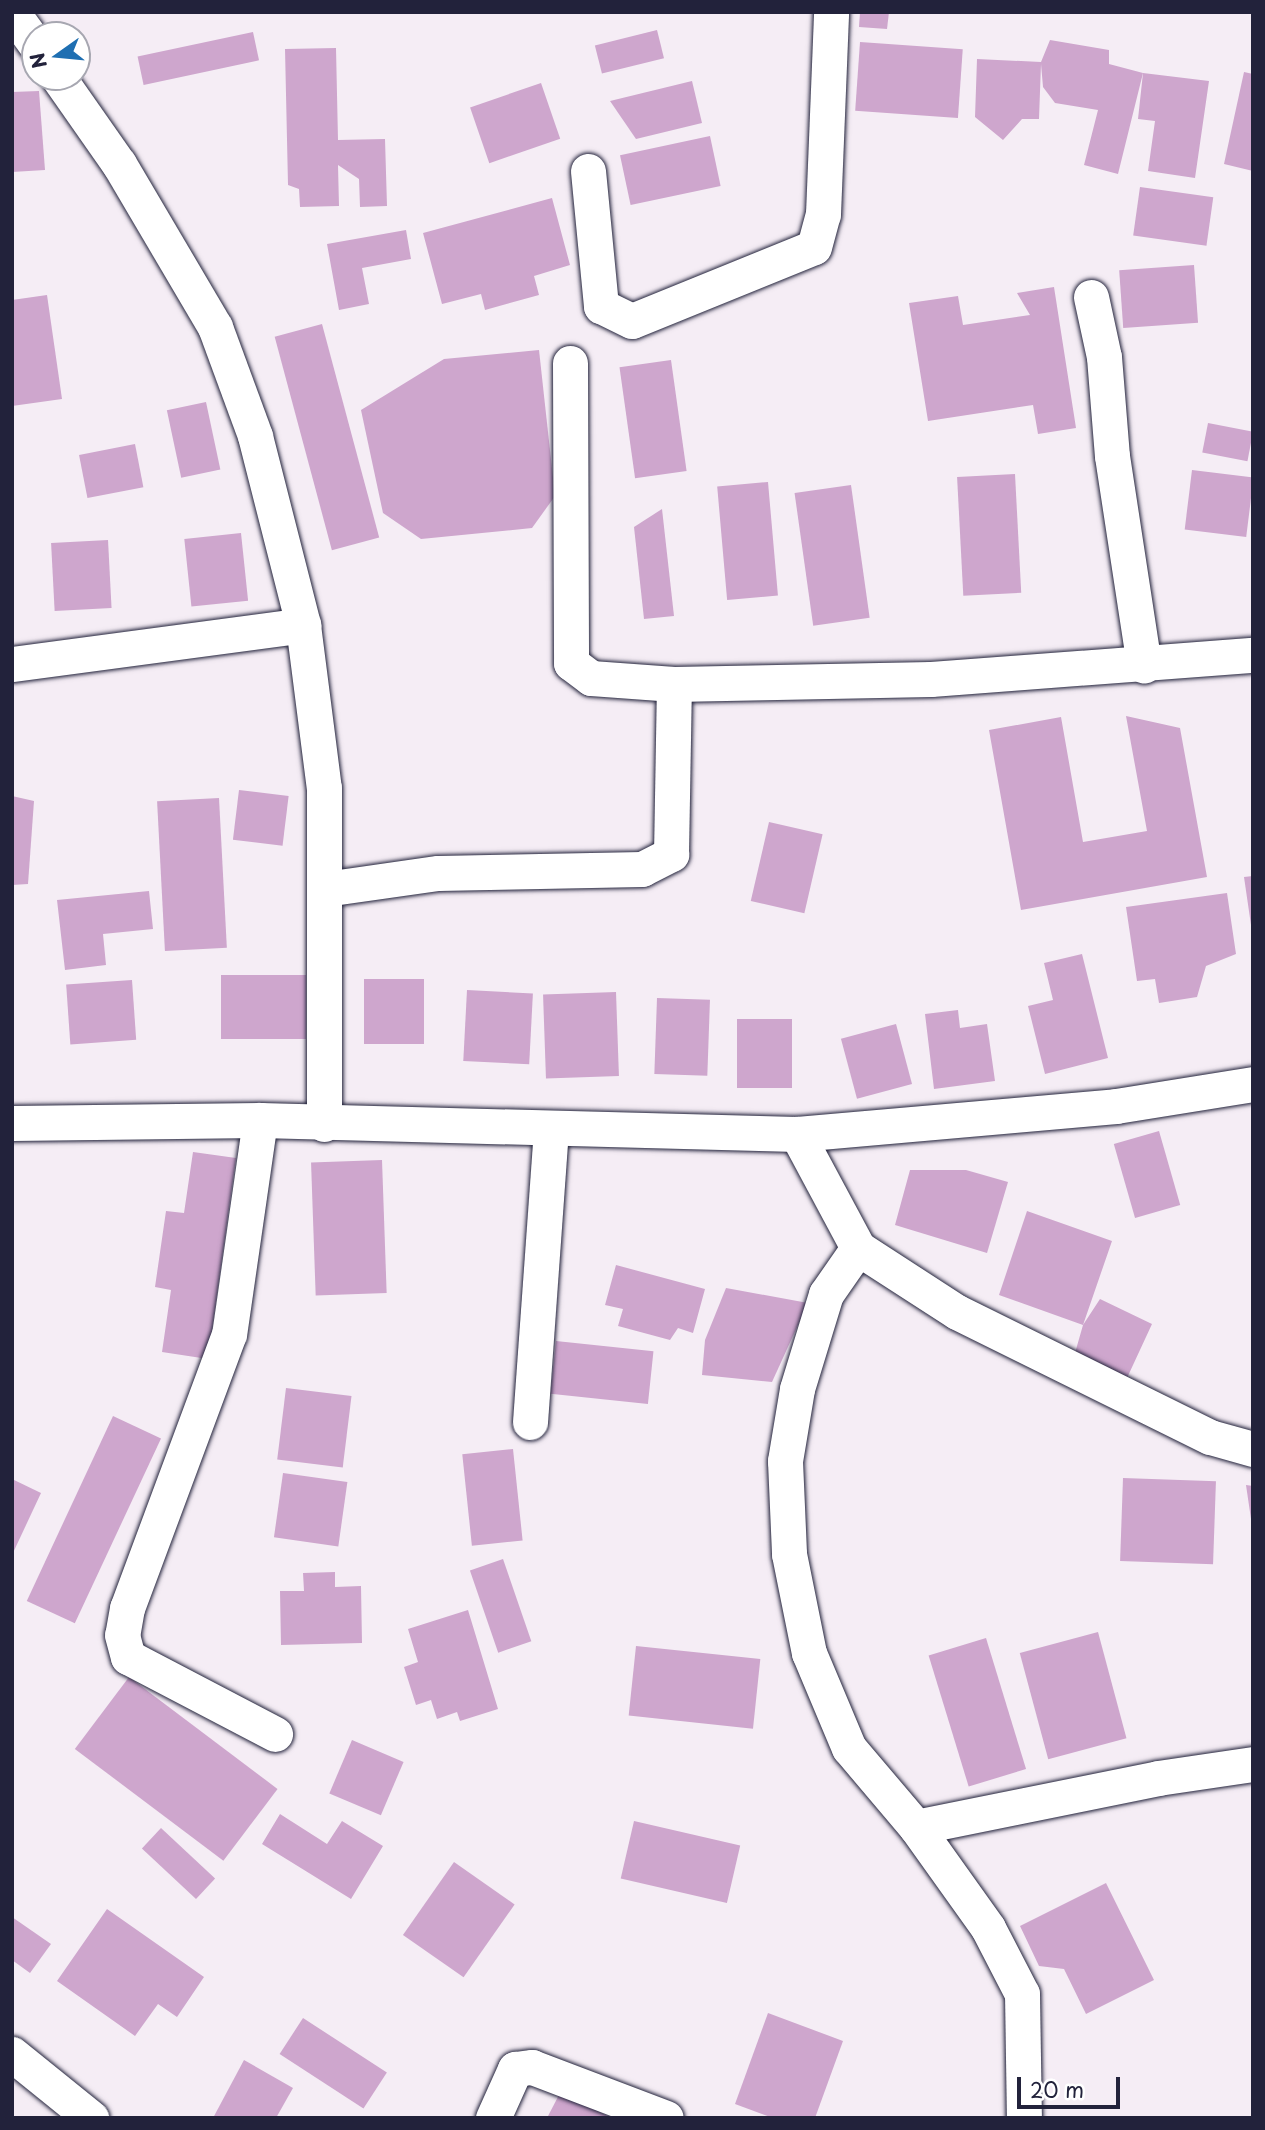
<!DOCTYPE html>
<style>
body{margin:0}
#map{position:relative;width:1265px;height:2130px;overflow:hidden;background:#f5edf5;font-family:"Playpen Sans",sans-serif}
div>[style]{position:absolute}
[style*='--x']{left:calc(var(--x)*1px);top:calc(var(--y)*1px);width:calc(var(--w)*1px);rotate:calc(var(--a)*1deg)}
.building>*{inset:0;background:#cea6cd;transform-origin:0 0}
.roads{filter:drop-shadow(0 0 2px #22223b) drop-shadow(0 0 2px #22223b)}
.minor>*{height:35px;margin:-17.5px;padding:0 17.5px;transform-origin:17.5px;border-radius:17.5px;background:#fff}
span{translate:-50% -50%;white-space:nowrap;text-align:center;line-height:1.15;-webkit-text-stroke:7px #fff;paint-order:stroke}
.frame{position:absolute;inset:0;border:14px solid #22223b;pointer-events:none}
.north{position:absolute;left:21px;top:21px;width:70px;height:70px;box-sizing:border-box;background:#fff;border:2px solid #a7a7b1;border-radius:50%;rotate:255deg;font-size:19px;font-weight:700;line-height:28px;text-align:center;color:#22223b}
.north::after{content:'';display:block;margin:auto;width:24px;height:32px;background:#1f6fb2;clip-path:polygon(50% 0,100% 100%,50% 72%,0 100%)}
.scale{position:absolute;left:1017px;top:2077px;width:103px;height:32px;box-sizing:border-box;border:4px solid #22223b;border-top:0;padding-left:9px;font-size:21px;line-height:24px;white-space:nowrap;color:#22223b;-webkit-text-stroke:5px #fff;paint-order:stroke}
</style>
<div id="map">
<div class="building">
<i style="clip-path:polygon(860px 12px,889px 12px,887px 29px,859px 27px)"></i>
<i style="left:657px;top:30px;width:29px;height:64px;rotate:76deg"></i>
<i style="left:253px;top:32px;width:29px;height:118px;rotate:78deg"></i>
<i style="clip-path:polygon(1050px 40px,1109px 50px,1109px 64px,1143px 73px,1118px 174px,1084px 165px,1098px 110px,1055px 103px,1043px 87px,1041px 64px,1039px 119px,1022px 119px,1003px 140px,975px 117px,977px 59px,1041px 62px)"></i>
<i style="left:860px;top:42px;width:103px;height:69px;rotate:4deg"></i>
<i style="clip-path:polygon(336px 48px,338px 140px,385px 139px,387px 206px,360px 207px,359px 179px,338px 165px,339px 206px,300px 207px,299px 189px,288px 185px,285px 49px)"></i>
<i style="clip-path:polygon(1244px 72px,1253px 74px,1253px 171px,1224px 164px)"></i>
<i style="clip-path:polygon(1143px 73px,1209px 81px,1195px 178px,1148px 171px,1155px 121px,1138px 119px)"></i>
<i style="clip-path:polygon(692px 81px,702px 123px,636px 139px,610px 101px)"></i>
<i style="left:541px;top:83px;width:59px;height:75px;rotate:71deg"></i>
<i style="clip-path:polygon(39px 91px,45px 170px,12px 172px,12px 92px)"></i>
<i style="left:710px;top:136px;width:51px;height:92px;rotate:78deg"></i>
<i style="left:1140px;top:187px;width:74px;height:49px;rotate:8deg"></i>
<i style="clip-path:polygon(552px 198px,570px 265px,534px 276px,539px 295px,485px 310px,481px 294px,442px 304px,423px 233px)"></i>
<i style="clip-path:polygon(406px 230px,411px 259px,362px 268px,369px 304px,339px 310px,327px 244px)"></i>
<i style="left:1194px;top:265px;width:58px;height:75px;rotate:86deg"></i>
<i style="clip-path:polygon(1054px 287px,1076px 428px,1038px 434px,1033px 405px,928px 421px,909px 303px,958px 296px,963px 325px,1030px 315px,1017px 293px)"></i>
<i style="clip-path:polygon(47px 295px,62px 399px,12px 406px,12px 300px)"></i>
<i style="left:322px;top:324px;width:221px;height:49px;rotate:75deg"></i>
<i style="clip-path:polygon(539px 350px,555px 496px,532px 528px,421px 539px,383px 513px,361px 410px,444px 359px)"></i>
<i style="left:671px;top:360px;width:112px;height:52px;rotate:82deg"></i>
<i style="left:206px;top:402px;width:69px;height:40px;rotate:78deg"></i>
<i style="left:1208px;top:423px;width:46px;height:30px;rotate:11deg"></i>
<i style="left:135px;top:444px;width:44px;height:57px;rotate:79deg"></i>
<i style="left:1192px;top:470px;width:62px;height:60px;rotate:7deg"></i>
<i style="left:1015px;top:474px;width:119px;height:58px;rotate:87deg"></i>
<i style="left:768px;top:482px;width:114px;height:51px;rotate:85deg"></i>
<i style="left:851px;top:485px;width:134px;height:57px;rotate:82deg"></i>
<i style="clip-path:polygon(662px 509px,674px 616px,644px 619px,634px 527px)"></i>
<i style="left:241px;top:533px;width:68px;height:57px;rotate:84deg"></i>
<i style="left:108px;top:540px;width:68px;height:57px;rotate:87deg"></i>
<i style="clip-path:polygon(1126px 716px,1180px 728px,1207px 877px,1021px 910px,989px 730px,1061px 717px,1083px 842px,1147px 831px)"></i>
<i style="left:239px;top:790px;width:50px;height:50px;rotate:7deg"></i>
<i style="clip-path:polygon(12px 796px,34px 801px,28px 884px,12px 885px)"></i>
<i style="left:219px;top:798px;width:150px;height:62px;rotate:87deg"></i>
<i style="left:769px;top:822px;width:55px;height:81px;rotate:13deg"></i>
<i style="clip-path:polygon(1253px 876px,1253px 925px,1251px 925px,1244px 877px)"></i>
<i style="clip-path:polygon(149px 891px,153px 929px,103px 934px,106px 965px,65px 970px,57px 900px)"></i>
<i style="clip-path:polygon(1227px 893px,1236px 954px,1206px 966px,1197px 997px,1159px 1003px,1155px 979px,1137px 981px,1126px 907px)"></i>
<i style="clip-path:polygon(1082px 954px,1108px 1058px,1045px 1074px,1028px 1006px,1053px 1000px,1044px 963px)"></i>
<i style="left:306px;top:975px;width:64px;height:85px;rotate:90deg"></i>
<i style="left:424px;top:979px;width:65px;height:60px;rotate:90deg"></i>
<i style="left:132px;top:980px;width:60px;height:66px;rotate:86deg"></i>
<i style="left:467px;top:990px;width:66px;height:71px;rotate:3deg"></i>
<i style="left:616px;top:992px;width:84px;height:73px;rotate:88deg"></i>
<i style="left:657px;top:998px;width:53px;height:76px;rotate:2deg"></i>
<i style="clip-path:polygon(958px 1010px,960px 1028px,987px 1024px,995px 1081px,934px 1089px,925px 1014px)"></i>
<i style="left:737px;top:1019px;width:55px;height:69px"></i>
<i style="left:896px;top:1024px;width:62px;height:57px;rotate:75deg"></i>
<i style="left:1159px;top:1131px;width:77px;height:47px;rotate:74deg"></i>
<i style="clip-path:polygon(193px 1152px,236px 1158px,208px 1359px,162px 1352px,171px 1290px,155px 1287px,166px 1211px,184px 1213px)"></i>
<i style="left:382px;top:1160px;width:133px;height:71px;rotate:88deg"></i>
<i style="clip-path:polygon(910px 1170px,966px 1170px,1008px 1182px,987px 1253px,895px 1225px)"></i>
<i style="clip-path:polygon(1027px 1211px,1112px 1241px,1083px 1325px,1100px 1299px,1152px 1324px,1127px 1378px,1075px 1353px,1083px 1325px,999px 1295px)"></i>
<i style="clip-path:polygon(616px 1265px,705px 1289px,693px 1333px,678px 1328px,670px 1340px,618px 1326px,623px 1309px,605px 1305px)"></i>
<i style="clip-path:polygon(726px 1288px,808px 1303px,772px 1382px,702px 1375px,705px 1340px)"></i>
<i style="left:556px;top:1341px;width:98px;height:53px;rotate:6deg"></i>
<i style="left:286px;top:1388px;width:66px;height:72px;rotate:7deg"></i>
<i style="left:113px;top:1416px;width:53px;height:204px;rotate:25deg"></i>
<i style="left:513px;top:1449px;width:92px;height:51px;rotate:84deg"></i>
<i style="left:283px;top:1473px;width:65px;height:65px;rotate:8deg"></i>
<i style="left:1123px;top:1478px;width:93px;height:83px;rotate:2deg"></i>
<i style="clip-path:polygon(12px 1479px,41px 1493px,12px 1555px)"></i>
<i style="clip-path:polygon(1246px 1485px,1253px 1486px,1253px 1519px,1251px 1519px)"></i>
<i style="left:503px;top:1559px;width:87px;height:35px;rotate:71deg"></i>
<i style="clip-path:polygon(335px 1572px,335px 1587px,361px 1586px,362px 1643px,281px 1645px,280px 1591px,304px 1591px,303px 1573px)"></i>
<i style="clip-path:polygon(468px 1610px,498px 1709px,460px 1721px,457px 1712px,437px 1719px,431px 1700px,416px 1705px,404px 1667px,418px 1662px,408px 1629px)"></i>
<i style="left:1098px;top:1632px;width:110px;height:81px;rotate:75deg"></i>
<i style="left:986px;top:1638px;width:137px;height:60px;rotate:73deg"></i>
<i style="left:636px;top:1646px;width:125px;height:70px;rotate:6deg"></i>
<i style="left:129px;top:1677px;width:186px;height:90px;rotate:37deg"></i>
<i style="left:352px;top:1740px;width:56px;height:58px;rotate:23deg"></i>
<i style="clip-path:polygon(280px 1814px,327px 1844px,342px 1821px,383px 1846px,351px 1899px,262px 1844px)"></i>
<i style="left:634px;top:1821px;width:109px;height:59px;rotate:13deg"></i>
<i style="left:161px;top:1828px;width:74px;height:28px;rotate:43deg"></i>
<i style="left:454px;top:1862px;width:74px;height:89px;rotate:35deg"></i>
<i style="clip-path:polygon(1106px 1883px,1154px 1980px,1086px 2014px,1064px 1969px,1039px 1966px,1020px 1926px)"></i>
<i style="clip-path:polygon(107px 1909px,204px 1977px,177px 2017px,158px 2004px,135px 2036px,57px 1981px)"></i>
<i style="clip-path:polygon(12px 1917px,51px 1944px,30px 1973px,12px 1960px)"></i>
<i style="clip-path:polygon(768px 2013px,843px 2041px,815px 2118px,773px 2118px,735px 2104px)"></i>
<i style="left:303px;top:2018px;width:100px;height:43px;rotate:33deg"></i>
<i style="clip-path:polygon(244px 2060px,293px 2088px,276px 2118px,213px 2118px)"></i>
<i style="clip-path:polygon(561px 2091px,611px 2118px,547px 2118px)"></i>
</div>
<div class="roads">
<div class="minor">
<i style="--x:12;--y:12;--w:39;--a:54"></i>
<i style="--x:58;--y:77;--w:106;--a:55"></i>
<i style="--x:119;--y:164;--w:189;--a:59.5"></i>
<i style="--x:215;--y:327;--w:116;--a:69.8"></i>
<i style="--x:255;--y:436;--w:195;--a:75.7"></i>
<i style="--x:303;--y:625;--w:164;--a:82.7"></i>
<i style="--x:324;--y:788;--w:336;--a:90"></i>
<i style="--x:588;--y:171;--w:136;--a:84.5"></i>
<i style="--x:601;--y:306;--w:34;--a:26"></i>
<i style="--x:632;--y:321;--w:196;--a:-22.1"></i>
<i style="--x:814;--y:247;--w:34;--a:-75"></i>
<i style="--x:823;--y:214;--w:202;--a:-87.7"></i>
<i style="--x:1091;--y:297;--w:61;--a:77.8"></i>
<i style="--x:1104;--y:357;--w:99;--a:85.4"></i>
<i style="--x:1112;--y:456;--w:212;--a:81.3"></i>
<i style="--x:570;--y:363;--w:300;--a:89.8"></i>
<i style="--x:571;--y:663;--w:25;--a:37"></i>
<i style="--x:591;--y:678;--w:83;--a:4.1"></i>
<i style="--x:674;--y:684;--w:257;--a:-1.1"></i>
<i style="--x:931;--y:679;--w:323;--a:-4.3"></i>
<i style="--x:12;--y:664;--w:294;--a:-7.6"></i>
<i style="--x:325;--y:889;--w:114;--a:-8.1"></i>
<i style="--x:438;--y:873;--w:204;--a:-1.1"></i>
<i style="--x:642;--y:869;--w:33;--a:-27"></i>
<i style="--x:671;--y:854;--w:170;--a:-89"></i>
<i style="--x:260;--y:1120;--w:216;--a:98.2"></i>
<i style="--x:229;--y:1334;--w:292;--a:110.4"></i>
<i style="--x:127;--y:1608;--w:27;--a:100"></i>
<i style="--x:122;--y:1635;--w:23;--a:75"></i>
<i style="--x:128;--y:1657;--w:166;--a:27.6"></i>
<i style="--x:12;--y:1123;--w:248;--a:-0.7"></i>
<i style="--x:260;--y:1120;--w:537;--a:1.49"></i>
<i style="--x:797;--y:1134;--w:320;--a:-5"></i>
<i style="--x:1116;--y:1106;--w:139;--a:-9.1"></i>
<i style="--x:797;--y:1134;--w:129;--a:61.8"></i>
<i style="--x:858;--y:1248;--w:118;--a:32.9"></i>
<i style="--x:957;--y:1312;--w:282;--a:26.3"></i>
<i style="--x:1210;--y:1437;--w:45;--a:15.6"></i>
<i style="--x:858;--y:1248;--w:56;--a:124.8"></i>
<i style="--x:826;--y:1294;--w:99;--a:107"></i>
<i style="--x:797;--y:1389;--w:73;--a:99.5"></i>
<i style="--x:785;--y:1461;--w:93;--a:87.5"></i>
<i style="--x:789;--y:1554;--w:101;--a:78.6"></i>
<i style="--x:809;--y:1653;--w:103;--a:67.2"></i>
<i style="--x:849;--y:1748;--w:104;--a:49.7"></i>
<i style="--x:916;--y:1827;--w:124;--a:54.5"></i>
<i style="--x:988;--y:1928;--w:74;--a:62.7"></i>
<i style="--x:1022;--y:1994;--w:124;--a:89.1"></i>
<i style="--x:530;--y:1422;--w:294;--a:-85.9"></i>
<i style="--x:916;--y:1827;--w:247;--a:-11.4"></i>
<i style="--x:1158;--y:1778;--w:96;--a:-8.4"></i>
<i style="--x:12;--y:2054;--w:102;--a:39"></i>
<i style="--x:493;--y:2118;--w:54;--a:-65.8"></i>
<i style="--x:515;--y:2069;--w:17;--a:-7"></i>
<i style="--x:532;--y:2067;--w:143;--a:20.8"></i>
</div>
</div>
<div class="frame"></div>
<div class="north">N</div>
<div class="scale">20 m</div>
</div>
